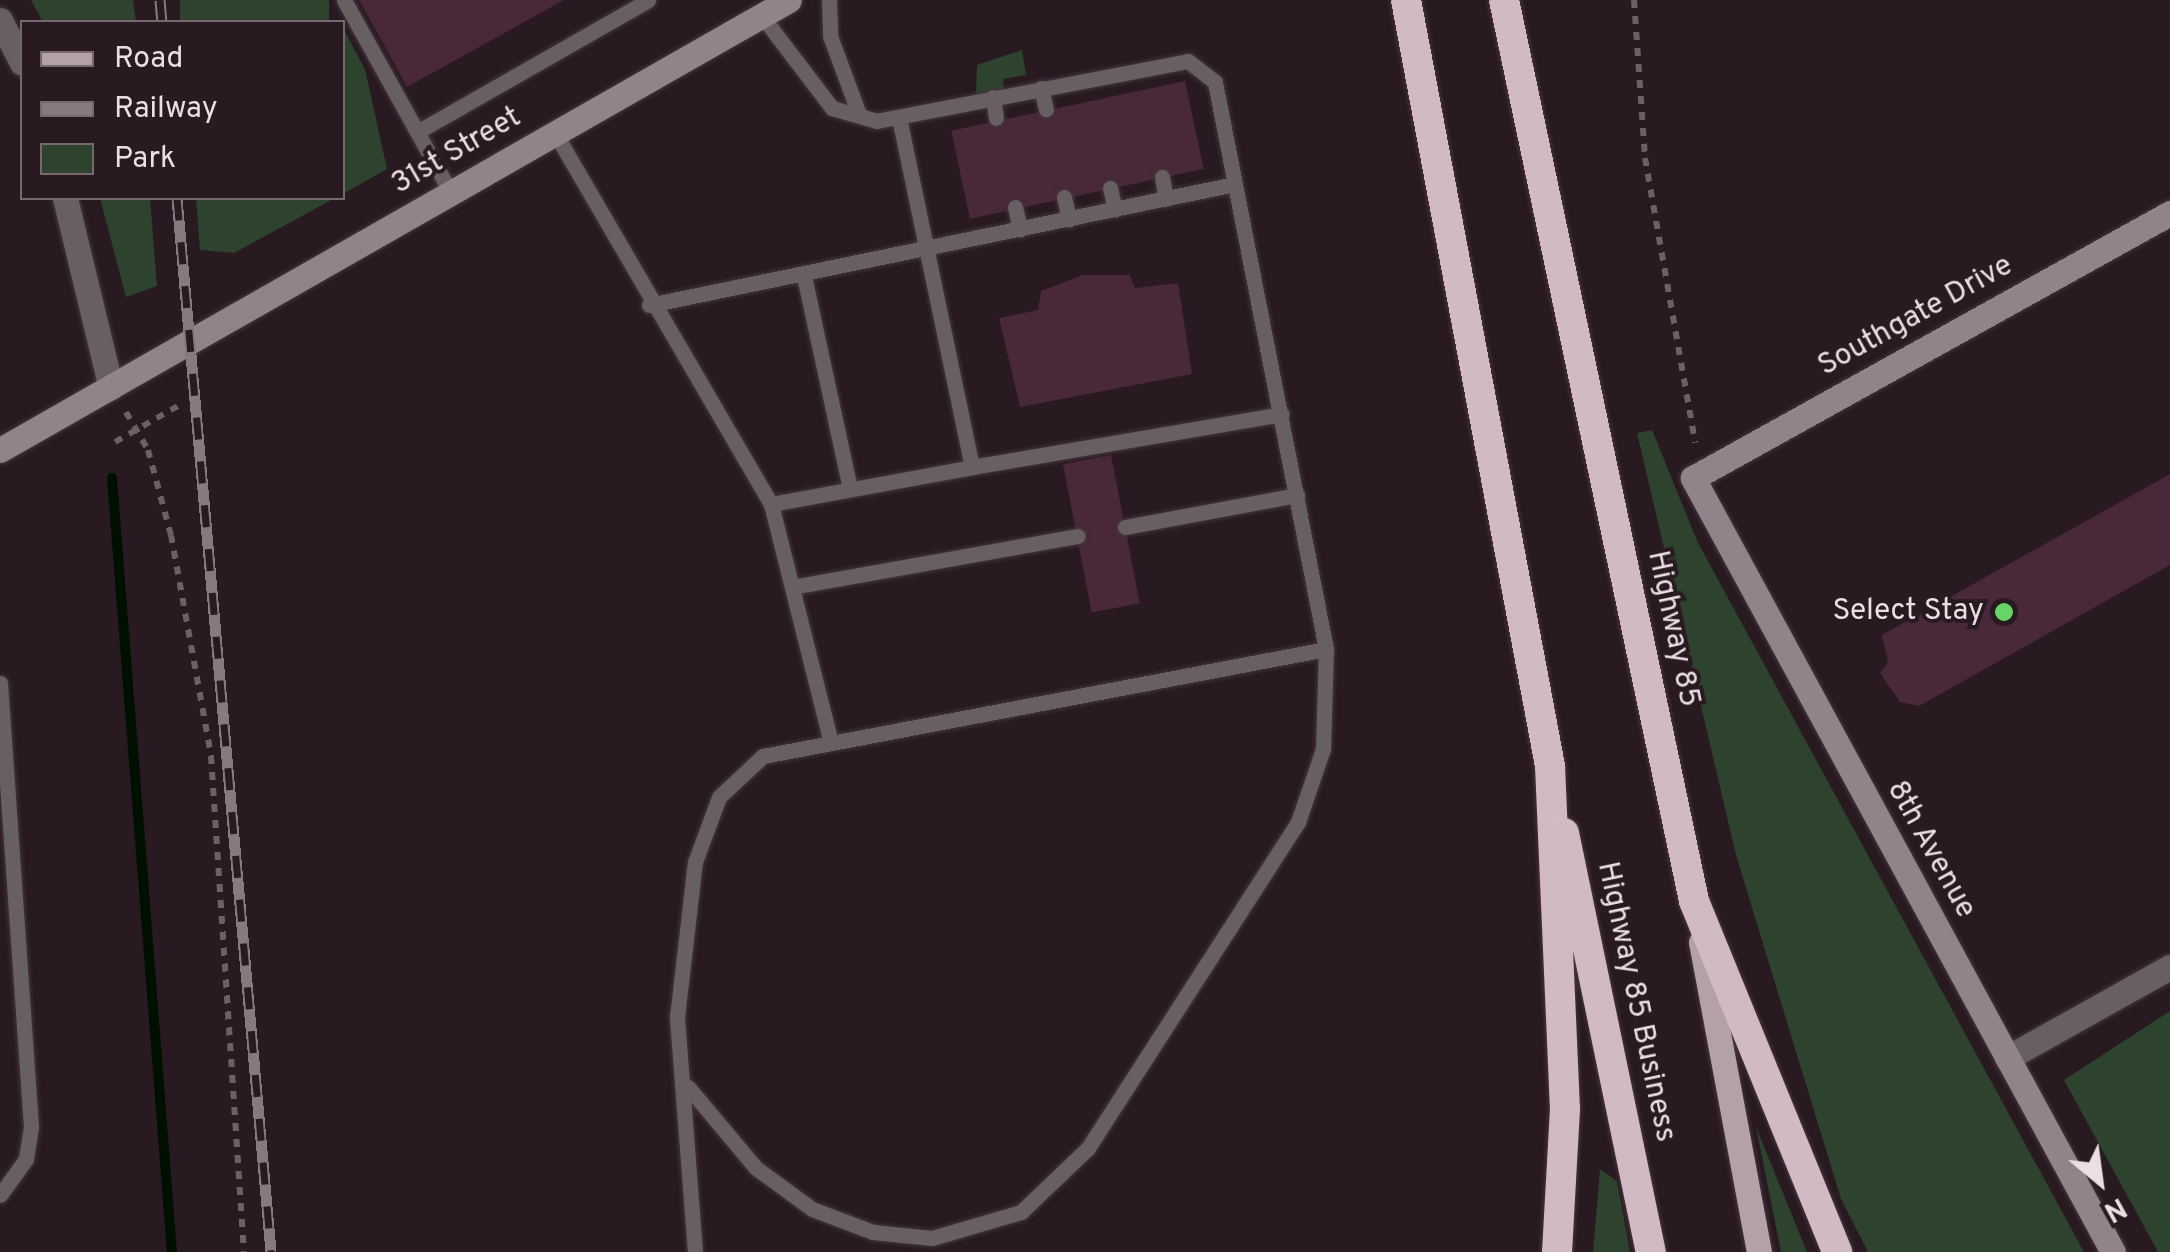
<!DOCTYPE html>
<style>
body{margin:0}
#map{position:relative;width:2170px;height:1252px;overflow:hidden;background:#291921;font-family:Overpass,sans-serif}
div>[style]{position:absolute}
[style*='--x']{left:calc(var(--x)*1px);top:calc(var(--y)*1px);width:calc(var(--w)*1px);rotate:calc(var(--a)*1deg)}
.green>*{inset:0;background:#2e432d;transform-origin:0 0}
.stream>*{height:10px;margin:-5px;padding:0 5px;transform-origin:5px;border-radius:5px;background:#001000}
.building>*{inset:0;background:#492839;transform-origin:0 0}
.path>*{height:6px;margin-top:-3px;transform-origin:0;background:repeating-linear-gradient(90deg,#6d5f66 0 8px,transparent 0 16px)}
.roads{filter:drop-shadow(0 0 2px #44353c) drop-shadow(0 0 2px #44353c)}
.lane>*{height:15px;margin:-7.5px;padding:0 7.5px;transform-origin:7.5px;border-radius:7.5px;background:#685f63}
.street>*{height:25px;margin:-12.5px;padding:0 12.5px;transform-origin:12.5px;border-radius:12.5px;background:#685f63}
.secondary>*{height:25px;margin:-12.5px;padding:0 12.5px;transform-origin:12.5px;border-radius:12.5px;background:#92838a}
.primary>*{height:25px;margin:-12.5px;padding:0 12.5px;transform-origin:12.5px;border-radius:12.5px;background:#b3a0a9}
.highway>*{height:30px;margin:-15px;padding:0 15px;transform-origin:15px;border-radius:15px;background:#d1bac4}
.rail>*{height:11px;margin-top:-5.5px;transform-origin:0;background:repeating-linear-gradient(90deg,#291921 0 22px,#877980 0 44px);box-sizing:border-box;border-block:2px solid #877980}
.dots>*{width:28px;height:28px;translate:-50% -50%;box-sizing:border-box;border:5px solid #291921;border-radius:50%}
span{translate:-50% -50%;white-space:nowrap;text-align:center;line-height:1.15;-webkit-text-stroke:8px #291921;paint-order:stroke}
.street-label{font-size:30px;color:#ebdfe5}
.poi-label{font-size:30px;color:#ebdfe5}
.right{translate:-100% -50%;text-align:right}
.legend{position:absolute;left:20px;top:20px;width:325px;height:180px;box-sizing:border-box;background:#291921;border:2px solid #77686f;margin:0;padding:12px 18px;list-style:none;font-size:30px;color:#ebdfe5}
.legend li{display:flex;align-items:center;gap:20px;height:50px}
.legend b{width:50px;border:2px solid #77686f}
.north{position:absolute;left:2050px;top:1132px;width:100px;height:100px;-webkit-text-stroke:8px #291921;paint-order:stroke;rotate:151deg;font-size:28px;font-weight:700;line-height:40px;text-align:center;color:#ebdfe5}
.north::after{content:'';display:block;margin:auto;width:35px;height:45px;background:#ebdfe5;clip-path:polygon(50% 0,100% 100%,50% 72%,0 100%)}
</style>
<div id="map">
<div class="green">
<i style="clip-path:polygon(31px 0,133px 0,136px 22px,43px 22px)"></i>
<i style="left:180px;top:0;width:149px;height:22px"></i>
<i style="clip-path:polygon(342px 26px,365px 69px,387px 169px,343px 194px)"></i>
<i style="clip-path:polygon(1022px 50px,1026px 75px,1003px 79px,1005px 95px,976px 94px,977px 65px)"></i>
<i style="clip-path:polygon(100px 198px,150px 198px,157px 286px,126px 297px)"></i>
<i style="clip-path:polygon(196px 198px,335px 198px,234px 253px,200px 250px)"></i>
<i style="clip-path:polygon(1652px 430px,1698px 543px,2084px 1252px,1868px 1252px,1841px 1199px,1736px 855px,1637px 433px)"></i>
<i style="clip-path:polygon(2170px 1011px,2170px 1252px,2158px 1252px,2064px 1080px)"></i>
<i style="clip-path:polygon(1756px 1127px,1807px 1252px,1781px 1252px)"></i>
<i style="clip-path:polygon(1600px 1169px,1617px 1181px,1630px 1252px,1593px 1252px)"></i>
</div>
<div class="stream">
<i style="--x:112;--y:478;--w:776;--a:85.57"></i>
</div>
<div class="building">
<i style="clip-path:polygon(359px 0,564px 0,407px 87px)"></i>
<i style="left:1185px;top:81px;width:90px;height:239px;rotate:78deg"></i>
<i style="clip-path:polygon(1083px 275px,1130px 275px,1135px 288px,1178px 283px,1192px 374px,1020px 407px,999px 318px,1038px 310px,1041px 291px)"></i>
<i style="left:1111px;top:455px;width:151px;height:49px;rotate:79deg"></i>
<i style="clip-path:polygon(2170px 474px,2170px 565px,1919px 706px,1900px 702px,1880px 673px,1888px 662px,1882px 635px)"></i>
</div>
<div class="path">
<i style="--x:1634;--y:0;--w:158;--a:86"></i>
<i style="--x:1645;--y:158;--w:289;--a:80"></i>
<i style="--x:126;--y:412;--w:44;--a:59.9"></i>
<i style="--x:148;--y:450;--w:88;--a:74.9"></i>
<i style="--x:171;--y:535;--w:225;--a:79.7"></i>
<i style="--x:211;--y:756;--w:497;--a:86.2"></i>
<i style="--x:115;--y:442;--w:78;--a:-29.8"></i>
</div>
<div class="roads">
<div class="lane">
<i style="--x:344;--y:0;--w:221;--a:61"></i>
<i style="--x:829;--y:0;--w:36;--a:88"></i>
<i style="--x:830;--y:36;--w:83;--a:69.6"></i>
<i style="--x:1041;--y:88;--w:22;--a:77"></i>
<i style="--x:993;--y:97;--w:21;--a:82"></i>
<i style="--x:417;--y:132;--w:266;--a:-29.7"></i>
<i style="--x:555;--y:133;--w:429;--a:59.8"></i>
<i style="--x:771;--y:504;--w:245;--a:75.9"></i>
<i style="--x:1162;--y:177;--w:22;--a:80"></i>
<i style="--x:1110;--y:188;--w:22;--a:77"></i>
<i style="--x:1064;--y:197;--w:23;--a:77"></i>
<i style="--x:1015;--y:207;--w:23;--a:77"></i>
<i style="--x:804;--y:276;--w:218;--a:77.8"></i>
<i style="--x:649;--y:305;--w:598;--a:-11.67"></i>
<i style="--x:972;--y:467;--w:314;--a:-9.7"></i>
<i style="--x:771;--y:504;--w:204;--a:-10.4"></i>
<i style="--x:972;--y:467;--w:357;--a:-101.8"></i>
<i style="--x:1125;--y:527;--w:175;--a:-10.5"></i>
<i style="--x:797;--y:586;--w:285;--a:-10.1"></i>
<i style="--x:0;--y:683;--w:445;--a:86"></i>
<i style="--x:31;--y:1127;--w:32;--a:99"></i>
<i style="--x:26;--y:1159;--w:44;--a:125.8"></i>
<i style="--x:688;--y:1087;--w:106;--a:50"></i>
<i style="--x:756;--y:1168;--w:69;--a:36.2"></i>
<i style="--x:812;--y:1209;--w:65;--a:20.7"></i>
<i style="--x:873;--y:1232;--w:59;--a:5.8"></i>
<i style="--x:932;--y:1238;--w:93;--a:-16.3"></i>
<i style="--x:1021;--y:1212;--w:93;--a:-43.7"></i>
<i style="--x:1088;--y:1148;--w:388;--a:-57.2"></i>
<i style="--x:1298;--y:822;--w:77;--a:-71.1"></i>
<i style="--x:1323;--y:749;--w:100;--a:-88.3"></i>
<i style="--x:695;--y:1252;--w:236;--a:-94.4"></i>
<i style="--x:677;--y:1017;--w:156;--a:-83.4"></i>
<i style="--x:695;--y:862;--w:69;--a:-69.7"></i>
<i style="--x:719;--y:797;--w:60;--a:-43"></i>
<i style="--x:763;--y:756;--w:573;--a:-10.76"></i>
<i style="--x:1326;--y:649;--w:578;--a:-101.08"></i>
<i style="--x:1215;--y:82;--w:34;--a:-142"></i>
<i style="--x:1188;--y:61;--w:317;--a:169.1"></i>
<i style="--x:877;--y:121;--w:47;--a:-163.9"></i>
<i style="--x:832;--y:108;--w:116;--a:-127.3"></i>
</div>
<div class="street">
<i style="--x:0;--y:20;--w:48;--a:62.9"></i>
<i style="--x:65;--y:198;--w:195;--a:76.4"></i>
<i style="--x:2007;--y:1058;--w:187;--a:-29.2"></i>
</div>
<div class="secondary">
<i style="--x:0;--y:450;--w:908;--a:-29.7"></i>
<i style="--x:2113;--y:1252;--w:881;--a:-118.49"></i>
<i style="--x:1693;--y:478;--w:546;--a:-29.05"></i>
</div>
<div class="primary">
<i style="--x:1701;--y:942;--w:315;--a:79.4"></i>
</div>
<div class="highway">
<i style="--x:1406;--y:0;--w:779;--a:79.35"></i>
<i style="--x:1550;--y:766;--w:343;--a:87.5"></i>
<i style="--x:1565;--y:1109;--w:143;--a:93.2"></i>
<i style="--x:1504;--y:0;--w:921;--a:78.09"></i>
<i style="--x:1694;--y:901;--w:379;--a:67.8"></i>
<i style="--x:1564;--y:833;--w:428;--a:78.3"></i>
</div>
</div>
<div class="rail">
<i style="--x:160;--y:0;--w:22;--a:85"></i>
<i style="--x:177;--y:198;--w:1058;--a:84.9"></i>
</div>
<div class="dots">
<i style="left:2004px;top:612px;background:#66d466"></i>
</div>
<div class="street-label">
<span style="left:457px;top:152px;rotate:-30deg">31st Street</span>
<span style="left:1916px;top:317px;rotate:-29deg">Southgate Drive</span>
<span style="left:1672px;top:629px;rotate:78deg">Highway 85</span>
<span style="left:1930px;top:850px;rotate:61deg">8th Avenue</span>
<span style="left:1635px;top:1002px;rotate:78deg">Highway 85 Business</span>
</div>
<div class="poi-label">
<span class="right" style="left:1984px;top:612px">Select Stay</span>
</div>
<ul class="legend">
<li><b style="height:12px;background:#b3a0a9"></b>Road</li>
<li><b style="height:12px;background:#877980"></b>Railway</li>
<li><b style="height:28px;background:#2e432d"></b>Park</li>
</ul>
<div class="north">N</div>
</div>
